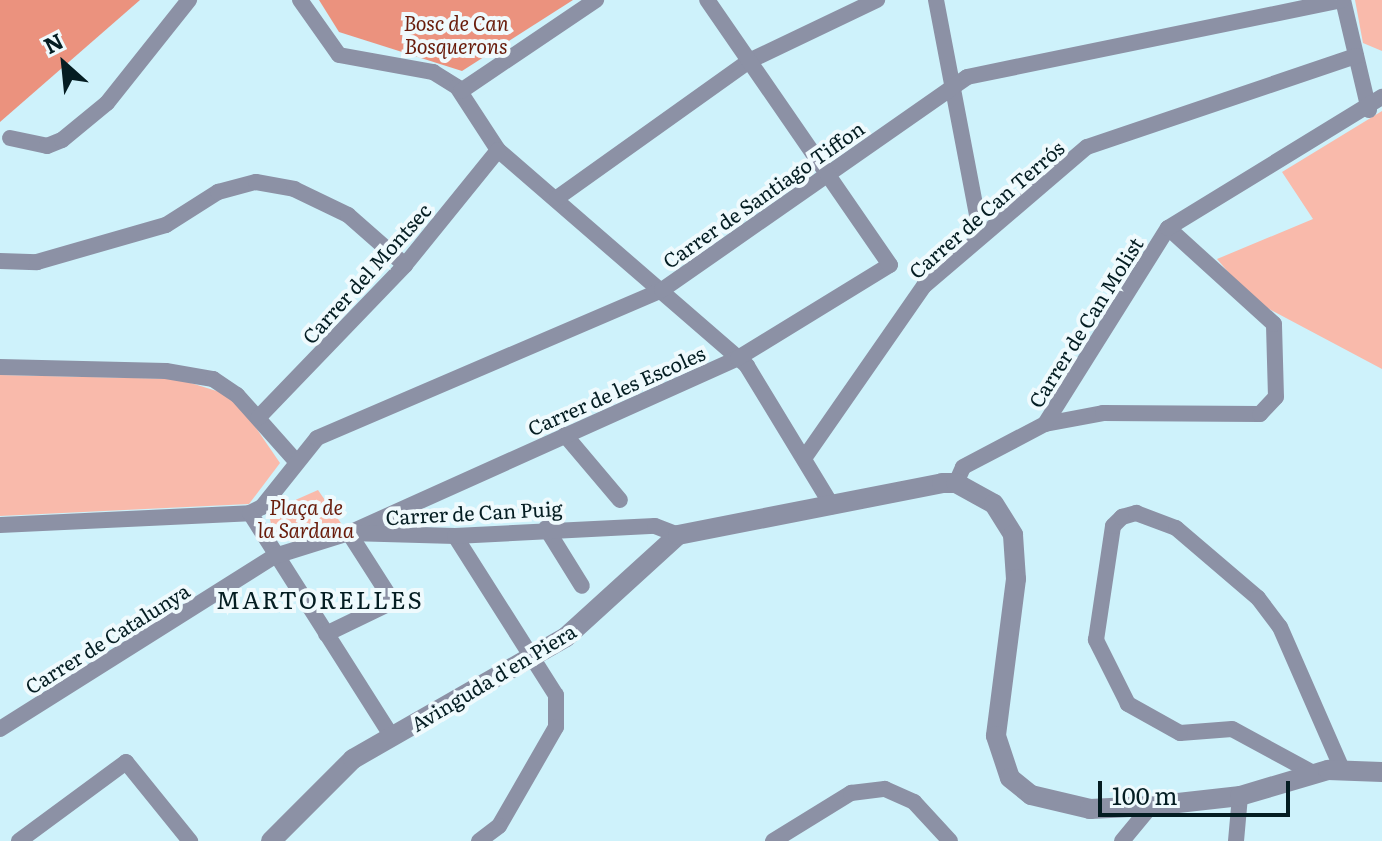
<!DOCTYPE html>
<meta charset="utf-8">
<style>
body{margin:0}
#map{position:relative;width:1382px;height:841px;overflow:hidden;background:#cef2fb;font-family:Literata,serif}
div>[style]{position:absolute}
[style*='--x']{left:calc(var(--x)*1px);top:calc(var(--y)*1px);width:calc(var(--w)*1px);rotate:calc(var(--a)*1deg)}
.green>*{inset:0;background:#f9baab}
.forest>*{inset:0;background:#eb927e}
.minor>*{height:16px;margin:-8px;padding:0 8px;transform-origin:8px;border-radius:8px;background:#8c91a5}
.tertiary>*{height:20px;margin:-10px;padding:0 10px;transform-origin:10px;border-radius:10px;background:#8c91a5}
span{translate:-50% -50%;white-space:nowrap;text-align:center;line-height:1.15;-webkit-text-stroke:8px #effafd;paint-order:stroke}
.park-label{font-size:20px;color:#691c0b;font-style:italic}
.street-label{font-size:20px;color:#041d22}
.quarter-label{font-size:24px;color:#041d22;letter-spacing:2px}
.north{position:absolute;left:24px;top:24px;width:80px;height:80px;-webkit-text-stroke:6px #effafd;paint-order:stroke;rotate:333deg;font-size:22px;font-weight:700;line-height:32px;text-align:center;color:#041d22}
.north::after{content:'';display:block;margin:auto;width:28px;height:36px;background:#041d22;clip-path:polygon(50% 0,100% 100%,50% 72%,0 100%)}
.scale{position:absolute;left:1098px;top:781px;width:192px;height:36px;box-sizing:border-box;border:4px solid #041d22;border-top:0;padding-left:10px;font-size:24px;line-height:28px;white-space:nowrap;color:#041d22;-webkit-text-stroke:6px #effafd;paint-order:stroke}
</style>
<div id="map">
<div class="green">
<i style="clip-path:polygon(1355px 0,1382px 0,1382px 51px,1363px 43px)"></i>
<i style="clip-path:polygon(1382px 111px,1382px 369px,1252px 300px,1217px 259px,1313px 219px,1282px 172px)"></i>
<i style="clip-path:polygon(0 375px,178px 379px,223px 393px,245px 412px,280px 463px,249px 504px,0 516px)"></i>
<i style="clip-path:polygon(318px 490px,345px 529px,293px 542px,274px 536px,269px 515px,275px 509px)"></i>
</div>
<div class="forest">
<i style="clip-path:polygon(0 0,140px 0,0 122px)"></i>
<i style="clip-path:polygon(319px 0,573px 0,462px 71px,339px 32px)"></i>
</div>
<div class="minor">
<i style="--x:300;--y:0;--w:67;--a:54.7"></i>
<i style="--x:339;--y:55;--w:96;--a:10.3"></i>
<i style="--x:433;--y:72;--w:28;--a:32"></i>
<i style="--x:457;--y:87;--w:75;--a:56.9"></i>
<i style="--x:498;--y:150;--w:330;--a:40.9"></i>
<i style="--x:747;--y:366;--w:164;--a:58.7"></i>
<i style="--x:936;--y:0;--w:240;--a:79.2"></i>
<i style="--x:1343;--y:0;--w:113;--a:76.7"></i>
<i style="--x:461;--y:91;--w:163;--a:-34"></i>
<i style="--x:10;--y:138;--w:38;--a:12"></i>
<i style="--x:47;--y:146;--w:16;--a:-22"></i>
<i style="--x:62;--y:140;--w:58;--a:-39.4"></i>
<i style="--x:107;--y:103;--w:132;--a:-51.5"></i>
<i style="--x:557;--y:198;--w:236;--a:-35.5"></i>
<i style="--x:749;--y:61;--w:142;--a:-25.5"></i>
<i style="--x:0;--y:261;--w:37;--a:2"></i>
<i style="--x:37;--y:262;--w:134;--a:-16"></i>
<i style="--x:166;--y:225;--w:62;--a:-32.4"></i>
<i style="--x:218;--y:192;--w:39;--a:-15"></i>
<i style="--x:256;--y:182;--w:39;--a:10"></i>
<i style="--x:294;--y:189;--w:60;--a:25.7"></i>
<i style="--x:348;--y:215;--w:76;--a:41.3"></i>
<i style="--x:0;--y:367;--w:166;--a:1.4"></i>
<i style="--x:166;--y:371;--w:48;--a:9.7"></i>
<i style="--x:213;--y:379;--w:29;--a:34"></i>
<i style="--x:237;--y:395;--w:86;--a:48.3"></i>
<i style="--x:258;--y:418;--w:212;--a:-46.1"></i>
<i style="--x:405;--y:265;--w:148;--a:-51"></i>
<i style="--x:1045;--y:424;--w:59;--a:-10.7"></i>
<i style="--x:1103;--y:413;--w:157;--a:0.4"></i>
<i style="--x:1260;--y:414;--w:23;--a:-47"></i>
<i style="--x:1276;--y:397;--w:73;--a:-91.6"></i>
<i style="--x:1274;--y:324;--w:143;--a:-137.8"></i>
<i style="--x:565;--y:435;--w:85;--a:49.8"></i>
<i style="--x:805;--y:457;--w:208;--a:-55.2"></i>
<i style="--x:924;--y:286;--w:214;--a:-40.5"></i>
<i style="--x:1087;--y:147;--w:284;--a:-18.7"></i>
<i style="--x:956;--y:483;--w:17;--a:-66"></i>
<i style="--x:963;--y:467;--w:93;--a:-27.7"></i>
<i style="--x:1045;--y:424;--w:231;--a:-57.9"></i>
<i style="--x:1168;--y:228;--w:251;--a:-31.5"></i>
<i style="--x:250;--y:513;--w:265;--a:57.6"></i>
<i style="--x:0;--y:525;--w:250;--a:-2.7"></i>
<i style="--x:250;--y:513;--w:13;--a:-27"></i>
<i style="--x:262;--y:507;--w:88;--a:-51.4"></i>
<i style="--x:317;--y:438;--w:375;--a:-23.2"></i>
<i style="--x:662;--y:290;--w:372;--a:-34.9"></i>
<i style="--x:967;--y:77;--w:382;--a:-11.6"></i>
<i style="--x:546;--y:528;--w:68;--a:58.2"></i>
<i style="--x:455;--y:536;--w:188;--a:57.6"></i>
<i style="--x:556;--y:695;--w:32;--a:90"></i>
<i style="--x:556;--y:727;--w:114;--a:119.9"></i>
<i style="--x:499;--y:826;--w:25;--a:143"></i>
<i style="--x:326;--y:634;--w:69;--a:-25.8"></i>
<i style="--x:388;--y:604;--w:10;--a:-90"></i>
<i style="--x:388;--y:594;--w:72;--a:-122.6"></i>
<i style="--x:349;--y:533;--w:427;--a:-24.2"></i>
<i style="--x:738;--y:358;--w:178;--a:-31.5"></i>
<i style="--x:890;--y:265;--w:322;--a:-124.6"></i>
<i style="--x:0;--y:729;--w:325;--a:-32.2"></i>
<i style="--x:275;--y:556;--w:77;--a:-17.3"></i>
<i style="--x:349;--y:533;--w:106;--a:1.6"></i>
<i style="--x:455;--y:536;--w:200;--a:-2.9"></i>
<i style="--x:655;--y:526;--w:25;--a:21"></i>
<i style="--x:1315;--y:774;--w:94;--a:-151.5"></i>
<i style="--x:1232;--y:729;--w:52;--a:175.6"></i>
<i style="--x:1180;--y:733;--w:60;--a:-150.9"></i>
<i style="--x:1128;--y:704;--w:72;--a:-116.6"></i>
<i style="--x:1096;--y:640;--w:115;--a:-81.5"></i>
<i style="--x:1113;--y:526;--w:13;--a:-45"></i>
<i style="--x:1122;--y:517;--w:15;--a:-16"></i>
<i style="--x:1136;--y:513;--w:43;--a:20.6"></i>
<i style="--x:1176;--y:528;--w:108;--a:40.5"></i>
<i style="--x:1258;--y:598;--w:36;--a:53"></i>
<i style="--x:1280;--y:627;--w:157;--a:66.4"></i>
<i style="--x:19;--y:841;--w:133;--a:-36.4"></i>
<i style="--x:126;--y:762;--w:102;--a:51"></i>
<i style="--x:773;--y:841;--w:92;--a:-31.6"></i>
<i style="--x:851;--y:793;--w:34;--a:-7"></i>
<i style="--x:885;--y:789;--w:32;--a:24"></i>
<i style="--x:914;--y:802;--w:53;--a:47.3"></i>
<i style="--x:1122;--y:841;--w:45;--a:-50.4"></i>
<i style="--x:1236;--y:841;--w:45;--a:-84.9"></i>
</div>
<div class="tertiary">
<i style="--x:271;--y:841;--w:116;--a:-45"></i>
<i style="--x:353;--y:759;--w:245;--a:-29.8"></i>
<i style="--x:566;--y:637;--w:151;--a:-42.3"></i>
<i style="--x:678;--y:535;--w:269;--a:-11.1"></i>
<i style="--x:942;--y:483;--w:14;--a:0"></i>
<i style="--x:956;--y:483;--w:43;--a:28.9"></i>
<i style="--x:994;--y:504;--w:36;--a:58"></i>
<i style="--x:1013;--y:535;--w:44;--a:86.1"></i>
<i style="--x:1016;--y:579;--w:158;--a:97.3"></i>
<i style="--x:996;--y:736;--w:44;--a:71.6"></i>
<i style="--x:1010;--y:778;--w:27;--a:39"></i>
<i style="--x:1031;--y:795;--w:61;--a:13.3"></i>
<i style="--x:1090;--y:809;--w:61;--a:-2.8"></i>
<i style="--x:1151;--y:806;--w:90;--a:-6.4"></i>
<i style="--x:1240;--y:796;--w:92;--a:-16.5"></i>
<i style="--x:1328;--y:770;--w:54;--a:2.1"></i>
</div>
<div class="park-label">
<span style="left:456px;top:34px">Bosc de Can<br>Bosquerons</span>
<span style="left:306px;top:518px">Plaça de<br>la Sardana</span>
</div>
<div class="street-label">
<span style="left:763px;top:194px;rotate:-35deg">Carrer de Santiago Tiffon</span>
<span style="left:986px;top:209px;rotate:-41deg">Carrer de Can Terrós</span>
<span style="left:366px;top:273px;rotate:-48deg">Carrer del Montsec</span>
<span style="left:1085px;top:322px;rotate:-58deg">Carrer de Can Molist</span>
<span style="left:616px;top:390px;rotate:-24deg">Carrer de les Escoles</span>
<span style="left:474px;top:512px;rotate:-3deg">Carrer de Can Puig</span>
<span style="left:107px;top:638px;rotate:-32deg">Carrer de Catalunya</span>
<span style="left:493px;top:677px;rotate:-31deg">Avinguda d'en Piera</span>
</div>
<div class="quarter-label">
<span style="left:320px;top:599px">MARTORELLES</span>
</div>
<div class="north">N</div>
<div class="scale">100 m</div>
</div>
